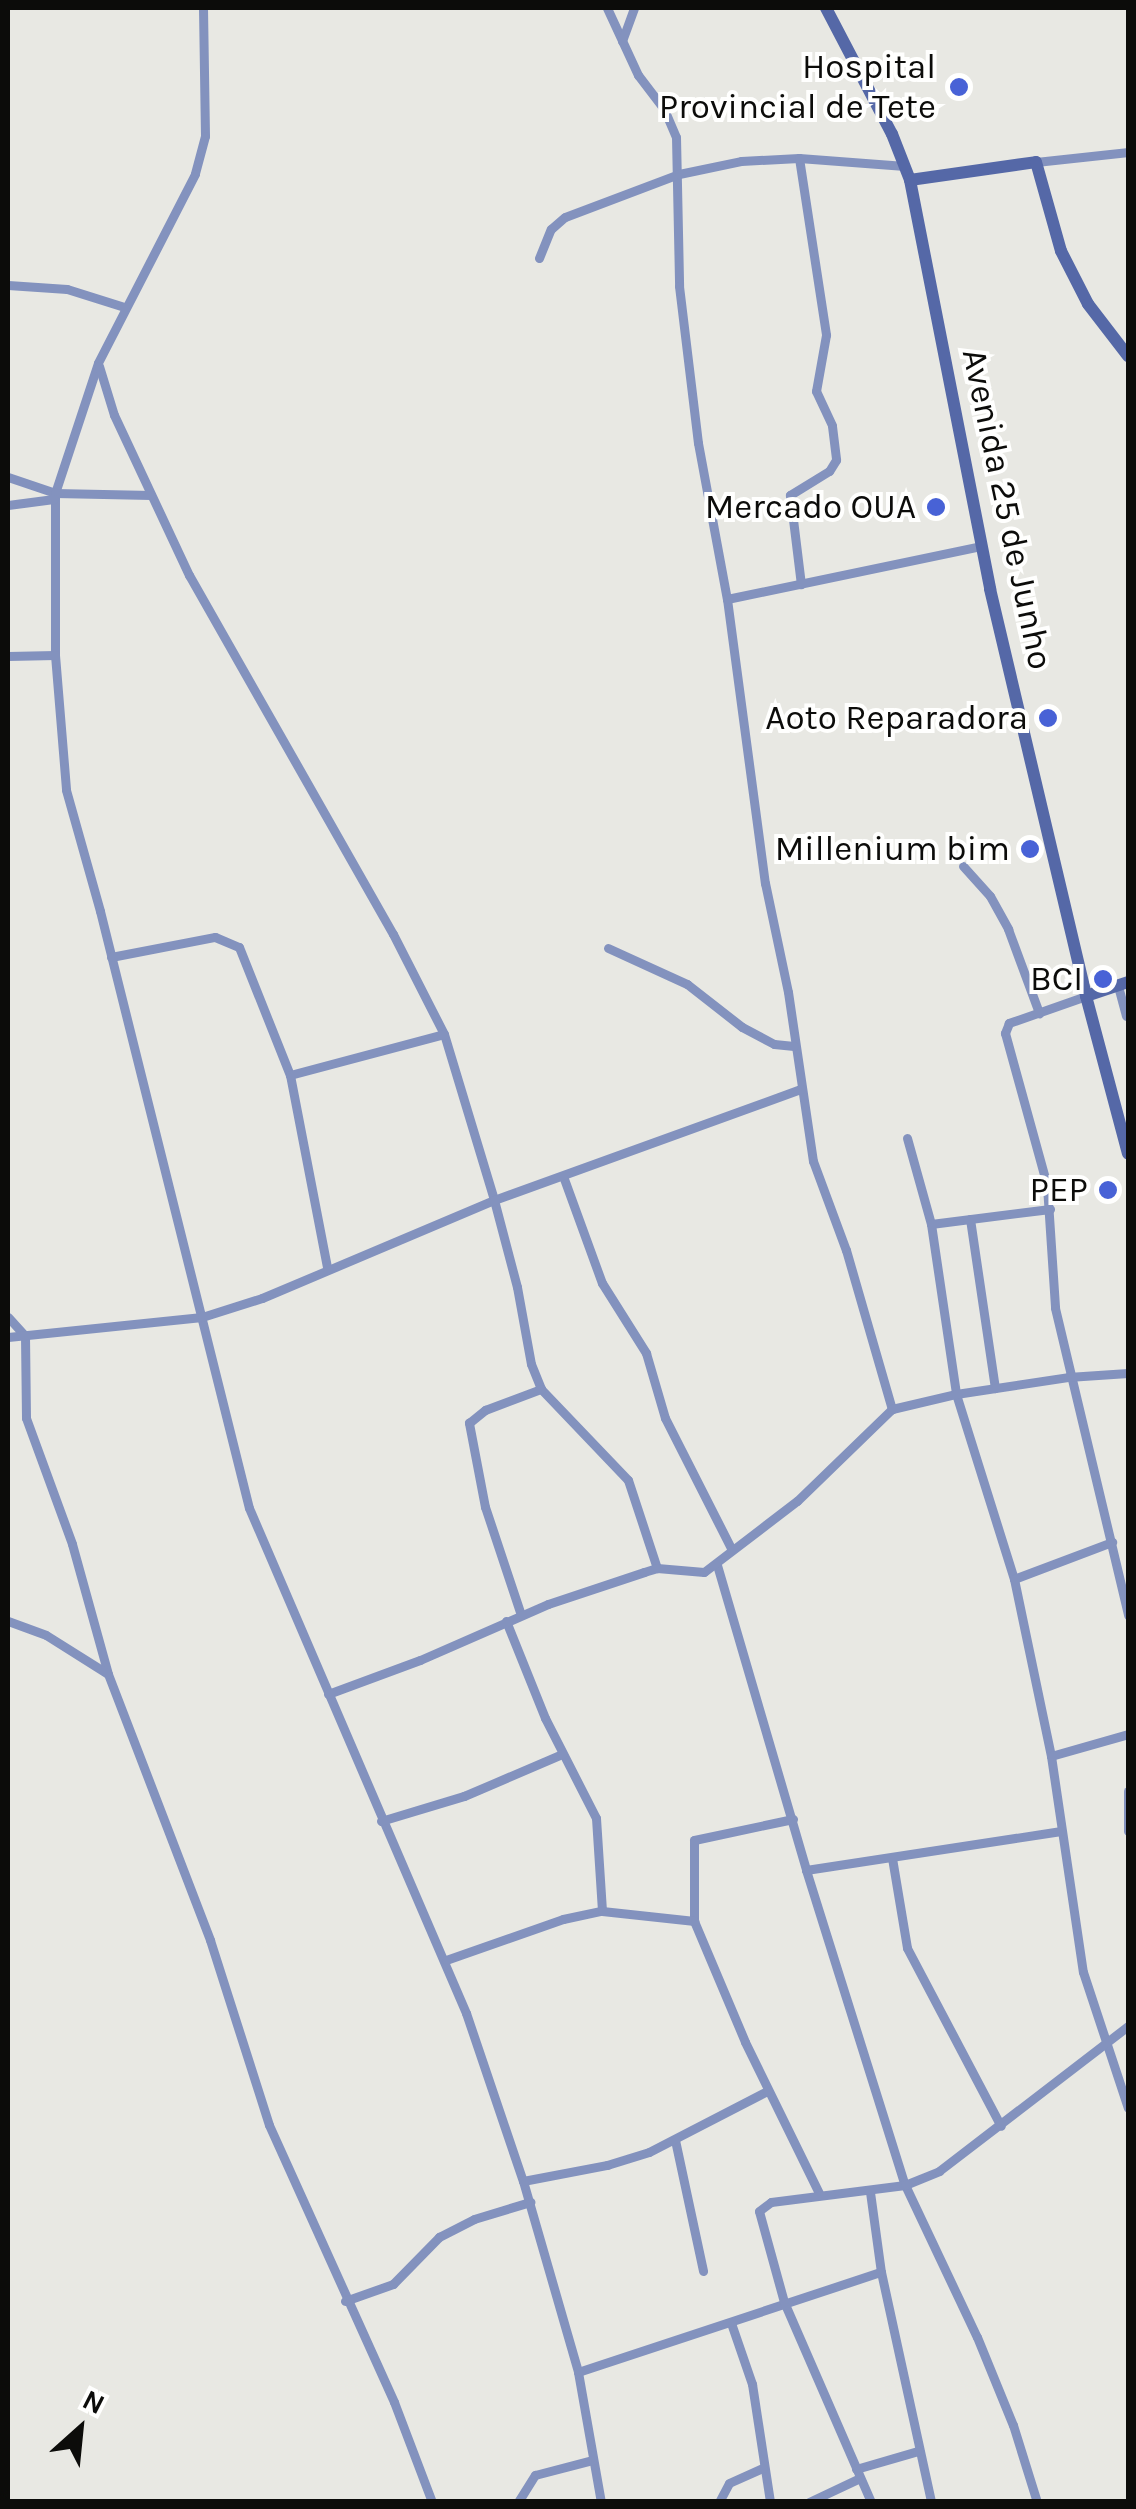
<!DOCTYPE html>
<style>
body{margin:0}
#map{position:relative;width:1136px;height:2509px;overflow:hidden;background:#e8e8e3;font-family:Karla,sans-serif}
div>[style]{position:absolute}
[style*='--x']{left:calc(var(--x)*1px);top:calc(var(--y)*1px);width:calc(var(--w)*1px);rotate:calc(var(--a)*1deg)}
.street>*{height:9px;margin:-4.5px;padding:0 4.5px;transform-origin:4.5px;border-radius:4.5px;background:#8392be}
.secondary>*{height:12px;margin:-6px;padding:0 6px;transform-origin:6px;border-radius:6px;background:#5568a7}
.dots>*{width:28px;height:28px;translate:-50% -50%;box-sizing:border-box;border:5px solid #fffffe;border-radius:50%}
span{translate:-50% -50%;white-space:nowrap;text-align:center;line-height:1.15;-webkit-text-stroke:8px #fffffe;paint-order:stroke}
.poi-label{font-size:35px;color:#0c0c0a}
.right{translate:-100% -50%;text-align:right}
.street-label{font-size:35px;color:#0c0c0a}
.frame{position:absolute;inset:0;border:10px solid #0c0c0a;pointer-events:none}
.north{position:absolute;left:30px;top:2379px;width:100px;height:100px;-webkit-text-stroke:8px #fffffe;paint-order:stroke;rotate:27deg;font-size:28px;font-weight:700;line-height:40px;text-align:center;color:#0c0c0a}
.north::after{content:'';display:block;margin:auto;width:35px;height:45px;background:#0c0c0a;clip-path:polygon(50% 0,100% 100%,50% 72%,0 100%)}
</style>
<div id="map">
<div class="street">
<i style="--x:203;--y:8;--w:128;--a:89.1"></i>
<i style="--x:205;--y:136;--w:39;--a:105"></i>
<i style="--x:195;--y:174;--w:212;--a:117.2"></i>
<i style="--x:98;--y:363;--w:137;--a:108.3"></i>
<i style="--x:55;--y:493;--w:162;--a:90"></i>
<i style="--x:55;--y:655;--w:135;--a:85.3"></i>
<i style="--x:66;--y:790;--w:126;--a:74.3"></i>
<i style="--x:100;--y:911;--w:615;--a:75.99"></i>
<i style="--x:249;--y:1508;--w:550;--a:66.75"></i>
<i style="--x:466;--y:2013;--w:177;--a:71.3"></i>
<i style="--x:523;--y:2181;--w:199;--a:73.9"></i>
<i style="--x:578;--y:2372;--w:132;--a:80"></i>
<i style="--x:607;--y:8;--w:74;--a:65.2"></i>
<i style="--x:638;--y:75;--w:43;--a:52.6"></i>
<i style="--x:664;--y:109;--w:30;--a:67"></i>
<i style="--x:676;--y:137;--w:149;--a:88.8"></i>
<i style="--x:679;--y:286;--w:158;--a:83.1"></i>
<i style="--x:698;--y:443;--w:159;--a:79.5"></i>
<i style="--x:727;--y:599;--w:287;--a:82.4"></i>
<i style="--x:765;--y:883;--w:111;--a:78.1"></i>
<i style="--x:788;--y:992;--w:171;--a:81.6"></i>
<i style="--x:813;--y:1161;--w:95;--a:69.7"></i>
<i style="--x:846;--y:1250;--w:166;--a:73.9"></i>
<i style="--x:622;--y:41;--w:35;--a:-70"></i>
<i style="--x:799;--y:158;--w:179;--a:81.3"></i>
<i style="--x:826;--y:335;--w:57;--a:100.1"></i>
<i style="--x:816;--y:391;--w:38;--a:65"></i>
<i style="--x:832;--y:426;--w:34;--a:83"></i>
<i style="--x:836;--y:460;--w:13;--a:122"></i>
<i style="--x:829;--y:471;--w:46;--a:148.4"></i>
<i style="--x:790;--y:495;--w:90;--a:83"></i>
<i style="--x:1036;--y:162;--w:93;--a:-6.2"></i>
<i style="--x:539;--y:258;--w:31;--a:-68"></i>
<i style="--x:551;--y:229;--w:18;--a:-41"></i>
<i style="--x:565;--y:217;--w:122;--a:-20.7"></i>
<i style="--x:679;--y:174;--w:63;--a:-11.8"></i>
<i style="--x:741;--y:161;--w:58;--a:-3"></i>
<i style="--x:799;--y:158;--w:106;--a:4.3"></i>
<i style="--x:8;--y:285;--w:59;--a:3.9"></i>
<i style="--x:67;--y:289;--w:60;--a:17.5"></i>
<i style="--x:99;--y:366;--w:51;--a:73"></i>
<i style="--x:114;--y:415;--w:177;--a:64.9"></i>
<i style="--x:189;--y:575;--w:413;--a:60.4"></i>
<i style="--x:393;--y:934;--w:112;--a:63"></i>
<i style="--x:444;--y:1034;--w:173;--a:73.2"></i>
<i style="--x:494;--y:1200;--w:90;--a:75.2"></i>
<i style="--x:517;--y:1287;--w:78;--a:79.7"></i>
<i style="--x:531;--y:1364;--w:27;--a:68"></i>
<i style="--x:541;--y:1389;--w:126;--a:46.3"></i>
<i style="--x:628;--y:1480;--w:93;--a:71.8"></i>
<i style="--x:8;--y:477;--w:50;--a:18.8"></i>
<i style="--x:55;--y:493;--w:96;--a:1.2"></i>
<i style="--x:8;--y:505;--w:46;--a:-7.4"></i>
<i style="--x:727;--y:599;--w:259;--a:-11.8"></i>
<i style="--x:8;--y:656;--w:47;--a:-1.2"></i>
<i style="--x:963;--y:866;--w:40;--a:48"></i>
<i style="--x:990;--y:896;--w:38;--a:61"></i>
<i style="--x:1008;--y:929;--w:90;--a:69.7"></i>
<i style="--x:608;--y:948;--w:87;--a:24.5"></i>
<i style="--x:687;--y:984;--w:70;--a:38"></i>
<i style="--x:742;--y:1027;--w:36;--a:28"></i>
<i style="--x:774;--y:1044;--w:20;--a:6"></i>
<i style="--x:111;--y:957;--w:106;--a:-10.9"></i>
<i style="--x:215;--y:937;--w:26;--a:23"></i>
<i style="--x:239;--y:947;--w:138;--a:68.3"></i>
<i style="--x:290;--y:1075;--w:196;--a:79.1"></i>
<i style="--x:1118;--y:986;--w:31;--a:75"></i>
<i style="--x:1086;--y:996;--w:82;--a:160.7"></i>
<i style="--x:1009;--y:1023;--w:11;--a:112"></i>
<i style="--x:1005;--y:1033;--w:159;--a:74.6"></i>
<i style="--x:1047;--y:1186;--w:122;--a:86.2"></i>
<i style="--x:1055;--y:1308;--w:316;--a:76.6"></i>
<i style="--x:290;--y:1075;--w:159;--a:-14.9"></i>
<i style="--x:907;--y:1138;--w:89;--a:74.4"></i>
<i style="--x:931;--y:1224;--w:172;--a:81.6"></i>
<i style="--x:956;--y:1394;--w:194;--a:72.6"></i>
<i style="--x:1014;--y:1579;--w:181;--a:78.2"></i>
<i style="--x:1051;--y:1756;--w:218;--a:81.6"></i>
<i style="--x:1083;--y:1972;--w:143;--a:71.7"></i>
<i style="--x:563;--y:1176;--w:114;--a:70"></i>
<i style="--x:602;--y:1283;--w:83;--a:57.8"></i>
<i style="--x:646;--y:1353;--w:68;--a:73.7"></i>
<i style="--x:665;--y:1418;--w:146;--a:63.1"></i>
<i style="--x:970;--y:1219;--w:171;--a:81.6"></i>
<i style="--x:931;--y:1224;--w:120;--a:-7.2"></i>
<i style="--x:8;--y:1317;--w:25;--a:48"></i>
<i style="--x:25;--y:1336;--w:82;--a:89.3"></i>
<i style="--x:26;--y:1418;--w:134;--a:69.9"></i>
<i style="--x:72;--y:1544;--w:135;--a:74.5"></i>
<i style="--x:108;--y:1674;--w:285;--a:69"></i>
<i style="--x:210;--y:1940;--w:194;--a:72.3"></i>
<i style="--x:269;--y:2125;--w:304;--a:65.7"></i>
<i style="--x:394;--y:2402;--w:107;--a:69.2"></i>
<i style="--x:8;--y:1337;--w:195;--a:-5.9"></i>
<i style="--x:202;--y:1317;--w:63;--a:-17.6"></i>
<i style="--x:262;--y:1298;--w:252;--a:-22.9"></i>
<i style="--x:494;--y:1200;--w:326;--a:-19.9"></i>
<i style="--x:717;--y:1565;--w:318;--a:73.7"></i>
<i style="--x:806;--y:1870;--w:330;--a:72.6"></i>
<i style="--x:905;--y:2185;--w:168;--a:64.7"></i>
<i style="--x:977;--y:2337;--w:95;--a:67.8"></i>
<i style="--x:1013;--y:2425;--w:81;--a:72.7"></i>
<i style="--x:1014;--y:1579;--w:105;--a:-20.7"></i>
<i style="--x:521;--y:1615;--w:114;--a:-108.4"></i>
<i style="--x:485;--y:1507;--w:86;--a:-100.8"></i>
<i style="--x:469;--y:1423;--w:21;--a:-39"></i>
<i style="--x:485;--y:1410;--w:60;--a:-20.6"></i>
<i style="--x:8;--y:1621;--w:40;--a:20.2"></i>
<i style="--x:46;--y:1635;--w:73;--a:32.2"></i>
<i style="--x:506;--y:1621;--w:105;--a:68.1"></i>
<i style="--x:545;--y:1718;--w:112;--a:63"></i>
<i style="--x:596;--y:1818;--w:93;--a:86.3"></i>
<i style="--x:328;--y:1694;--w:98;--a:-20.3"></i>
<i style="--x:420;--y:1660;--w:140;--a:-23.6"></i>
<i style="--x:548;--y:1604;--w:101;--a:-18.4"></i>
<i style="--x:644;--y:1572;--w:14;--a:-17"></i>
<i style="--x:657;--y:1568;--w:47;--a:4.9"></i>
<i style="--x:704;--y:1572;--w:117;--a:-37.4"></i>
<i style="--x:797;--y:1501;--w:132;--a:-44.1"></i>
<i style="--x:892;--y:1409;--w:66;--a:-13.2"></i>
<i style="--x:956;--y:1394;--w:113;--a:-8.6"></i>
<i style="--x:1068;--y:1377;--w:60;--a:-3.8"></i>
<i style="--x:1051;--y:1756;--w:80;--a:-15.9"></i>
<i style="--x:1128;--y:1791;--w:40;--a:90"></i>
<i style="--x:793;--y:1819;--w:101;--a:168"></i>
<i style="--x:694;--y:1840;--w:81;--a:90"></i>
<i style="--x:694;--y:1921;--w:131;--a:67.1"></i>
<i style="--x:745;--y:2042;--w:170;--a:63.9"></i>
<i style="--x:381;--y:1821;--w:87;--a:-16.8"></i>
<i style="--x:464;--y:1796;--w:107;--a:-23.2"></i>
<i style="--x:892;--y:1858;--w:91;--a:80.5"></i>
<i style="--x:907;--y:1948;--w:201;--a:62.2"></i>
<i style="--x:806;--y:1870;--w:258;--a:-8.7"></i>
<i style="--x:446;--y:1960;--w:124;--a:-19.3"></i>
<i style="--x:563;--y:1919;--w:40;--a:-12"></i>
<i style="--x:602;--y:1911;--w:93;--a:6.2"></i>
<i style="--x:675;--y:2140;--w:134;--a:77.9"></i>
<i style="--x:523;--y:2181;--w:86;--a:-10.8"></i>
<i style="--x:607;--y:2165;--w:44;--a:-17.2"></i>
<i style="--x:649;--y:2152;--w:133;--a:-27.3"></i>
<i style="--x:870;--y:2192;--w:81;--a:82.2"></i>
<i style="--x:881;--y:2272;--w:235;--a:77.7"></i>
<i style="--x:345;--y:2301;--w:51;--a:-19.5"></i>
<i style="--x:393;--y:2284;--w:66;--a:-45.6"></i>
<i style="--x:439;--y:2237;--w:39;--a:-27"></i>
<i style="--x:474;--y:2219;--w:59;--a:-16.9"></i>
<i style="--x:731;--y:2323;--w:65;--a:71"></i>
<i style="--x:752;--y:2384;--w:119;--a:81.3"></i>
<i style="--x:578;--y:2372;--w:319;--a:-18.3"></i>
<i style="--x:856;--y:2469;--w:65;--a:-16.2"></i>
<i style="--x:518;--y:2502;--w:32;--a:-58"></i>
<i style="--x:535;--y:2475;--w:59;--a:-14.7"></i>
<i style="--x:719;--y:2502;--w:21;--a:-62"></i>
<i style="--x:729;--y:2483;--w:37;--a:-24"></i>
<i style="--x:809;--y:2502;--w:56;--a:-25.2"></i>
<i style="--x:871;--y:2502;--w:218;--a:-113.5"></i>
<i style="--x:784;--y:2302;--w:94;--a:-105.4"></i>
<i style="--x:759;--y:2211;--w:15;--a:-37"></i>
<i style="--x:771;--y:2202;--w:135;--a:-7.2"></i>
<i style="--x:905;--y:2185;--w:37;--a:-22"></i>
<i style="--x:939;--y:2171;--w:238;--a:-37.5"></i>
</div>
<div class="secondary">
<i style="--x:826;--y:8;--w:142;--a:62.4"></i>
<i style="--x:892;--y:134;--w:49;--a:68.6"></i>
<i style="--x:910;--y:180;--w:417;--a:78.9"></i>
<i style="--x:990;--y:589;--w:418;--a:76.7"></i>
<i style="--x:1086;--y:996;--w:163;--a:75.1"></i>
<i style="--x:910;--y:180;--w:127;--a:-8.1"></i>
<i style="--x:1036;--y:162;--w:92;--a:74.3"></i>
<i style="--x:1061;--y:251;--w:59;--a:63"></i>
<i style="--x:1088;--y:304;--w:66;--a:52.4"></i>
<i style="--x:1086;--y:996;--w:44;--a:-18.4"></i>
</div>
<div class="dots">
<i style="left:959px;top:87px;background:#4862d6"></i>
<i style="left:936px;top:507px;background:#4862d6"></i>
<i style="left:1048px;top:718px;background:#4862d6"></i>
<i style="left:1030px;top:849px;background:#4862d6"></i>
<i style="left:1103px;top:979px;background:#4862d6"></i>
<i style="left:1108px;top:1190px;background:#4862d6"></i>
</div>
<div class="poi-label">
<span class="right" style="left:936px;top:87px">Hospital<br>Provincial de Tete</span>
<span class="right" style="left:916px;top:507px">Mercado OUA</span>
<span class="right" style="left:1028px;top:718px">Aoto Reparadora</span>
<span class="right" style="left:1010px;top:849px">Millenium bim</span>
<span class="right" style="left:1083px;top:979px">BCI</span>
<span class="right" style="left:1088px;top:1190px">PEP</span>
</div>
<div class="street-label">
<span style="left:1007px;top:509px;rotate:78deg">Avenida 25 de Junho</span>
</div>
<div class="frame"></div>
<div class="north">N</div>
</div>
